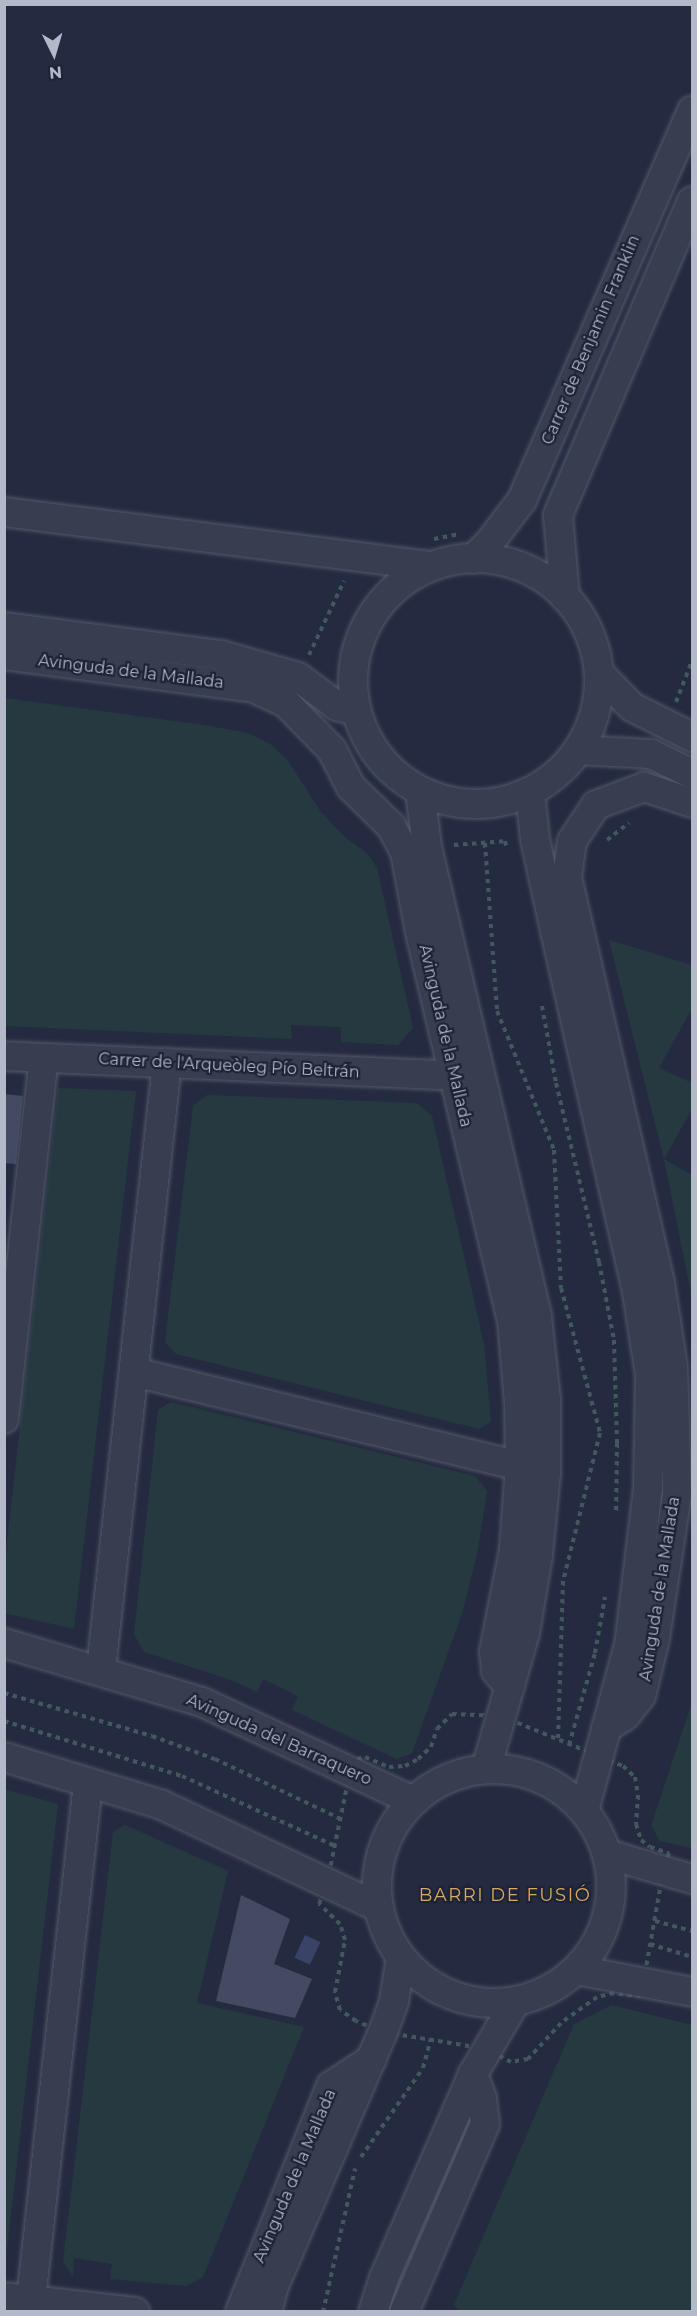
<!DOCTYPE html>
<meta charset="utf-8">
<style>
body{margin:0}
#map{position:relative;width:697px;height:2316px;overflow:hidden;background:#242b40;font-family:Montserrat,sans-serif}
div>[style]{position:absolute}
[style*='--x']{left:calc(var(--x)*1px);top:calc(var(--y)*1px);width:calc(var(--w)*1px);rotate:calc(var(--a)*1deg)}
.green>*{inset:0;background:#263941}
.water>*{inset:0;background:#384367;transform-origin:0 0}
.building>*{inset:0;background:#434a62}
.path>*{height:4px;margin-top:-2px;transform-origin:0;background:repeating-linear-gradient(90deg,#44565e 0 4.5px,transparent 0 9px)}
.roads{filter:drop-shadow(0 0 2px #53596a) drop-shadow(0 0 2px #53596a)}
.minor>*{height:28px;margin:-14px;padding:0 14px;transform-origin:14px;border-radius:14px;background:#383e4f}
.minor>.ring{margin:-14px;padding:0;box-sizing:content-box;background:none;border:28px solid #383e4f;border-radius:50%}
span{translate:-50% -50%;white-space:nowrap;text-align:center;line-height:1.15;-webkit-text-stroke:4.5px #1d2335;paint-order:stroke}
.street-label{font-size:16px;color:#b4b9ca}
.neighbourhood-label{font-size:18px;color:#d8a962;letter-spacing:1.5px}
.frame{position:absolute;inset:0;border:6px solid #b4b9ca;pointer-events:none}
.north{position:absolute;left:24px;top:24px;width:60px;height:60px;-webkit-text-stroke:4px #1d2335;paint-order:stroke;rotate:175deg;font-size:16px;font-weight:700;line-height:24px;text-align:center;color:#b4b9ca}
.north::after{content:'';display:block;margin:auto;width:21px;height:27px;background:#b4b9ca;clip-path:polygon(50% 0,100% 100%,50% 72%,0 100%)}
</style>
<div id="map">
<div class="green">
<i style="clip-path:polygon(5px 698px,204px 725px,248px 733px,270px 744px,286px 758px,321px 812px,346px 838px,368px 854px,377px 868px,413px 1028px,398px 1045px,341px 1042px,341px 1027px,291px 1025px,292px 1039px,5px 1026px)"></i>
<i style="clip-path:polygon(609px 940px,692px 965px,692px 1008px,659px 1068px,692px 1083px,692px 1109px,664px 1159px,692px 1175px,692px 1298px,664px 1159px)"></i>
<i style="clip-path:polygon(58px 1088px,136px 1091px,74px 1629px,4px 1613px,5px 1560px)"></i>
<i style="clip-path:polygon(207px 1095px,417px 1103px,432px 1116px,484px 1344px,491px 1422px,479px 1429px,176px 1354px,165px 1342px,193px 1106px)"></i>
<i style="clip-path:polygon(171px 1402px,475px 1476px,487px 1491px,478px 1549px,463px 1611px,412px 1753px,397px 1759px,292px 1710px,298px 1696px,263px 1679px,257px 1692px,231px 1680px,144px 1652px,134px 1634px,158px 1410px)"></i>
<i style="clip-path:polygon(692px 1702px,692px 1848px,660px 1841px,651px 1826px)"></i>
<i style="clip-path:polygon(4px 1789px,58px 1804px,5px 2267px,4px 2266px)"></i>
<i style="clip-path:polygon(125px 1825px,228px 1871px,197px 2003px,304px 2027px,203px 2277px,186px 2286px,110px 2279px,112px 2264px,74px 2258px,73px 2276px,63px 2262px,113px 1832px)"></i>
<i style="clip-path:polygon(612px 2005px,692px 2025px,692px 2311px,459px 2311px,454px 2305px,574px 2024px)"></i>
</div>
<div class="water">
<i style="left:305px;top:1935px;width:17px;height:25px;rotate:25deg"></i>
</div>
<div class="building">
<i style="clip-path:polygon(4px 1094px,23px 1096px,16px 1164px,4px 1163px)"></i>
<i style="clip-path:polygon(241px 1895px,290px 1919px,274px 1964px,312px 1979px,295px 2018px,216px 2001px)"></i>
</div>
<div class="path">
<i style="--x:434;--y:539;--w:25;--a:-11"></i>
<i style="--x:309;--y:655;--w:82;--a:-64.7"></i>
<i style="--x:676;--y:702;--w:44;--a:-68.7"></i>
<i style="--x:607;--y:840;--w:28;--a:-38"></i>
<i style="--x:505;--y:841;--w:8;--a:76"></i>
<i style="--x:485;--y:843;--w:168;--a:85.9"></i>
<i style="--x:497;--y:1011;--w:150;--a:67.7"></i>
<i style="--x:554;--y:1150;--w:138;--a:87.1"></i>
<i style="--x:561;--y:1288;--w:150;--a:74.9"></i>
<i style="--x:600;--y:1433;--w:153;--a:104"></i>
<i style="--x:563;--y:1581;--w:160;--a:91.8"></i>
<i style="--x:454;--y:845;--w:53;--a:-4.3"></i>
<i style="--x:542;--y:1006;--w:78;--a:79.7"></i>
<i style="--x:556;--y:1083;--w:184;--a:76.5"></i>
<i style="--x:599;--y:1262;--w:79;--a:79.1"></i>
<i style="--x:614;--y:1340;--w:103;--a:88.3"></i>
<i style="--x:617;--y:1443;--w:69;--a:90.8"></i>
<i style="--x:4;--y:1693;--w:154;--a:16.2"></i>
<i style="--x:152;--y:1736;--w:67;--a:20.1"></i>
<i style="--x:215;--y:1759;--w:140;--a:25.5"></i>
<i style="--x:452;--y:1714;--w:49;--a:2.3"></i>
<i style="--x:501;--y:1716;--w:132;--a:22.3"></i>
<i style="--x:623;--y:1766;--w:16;--a:43"></i>
<i style="--x:635;--y:1777;--w:18;--a:81"></i>
<i style="--x:638;--y:1795;--w:29;--a:94"></i>
<i style="--x:636;--y:1824;--w:17;--a:73"></i>
<i style="--x:641;--y:1840;--w:11;--a:38"></i>
<i style="--x:650;--y:1847;--w:20;--a:18"></i>
<i style="--x:669;--y:1853;--w:20;--a:108"></i>
<i style="--x:663;--y:1872;--w:126;--a:100.1"></i>
<i style="--x:641;--y:1996;--w:27;--a:-174"></i>
<i style="--x:614;--y:1993;--w:17;--a:167"></i>
<i style="--x:597;--y:1997;--w:44;--a:144.2"></i>
<i style="--x:561;--y:2023;--w:49;--a:132.5"></i>
<i style="--x:528;--y:2059;--w:17;--a:170"></i>
<i style="--x:511;--y:2062;--w:27;--a:-152"></i>
<i style="--x:487;--y:2049;--w:105;--a:-170.7"></i>
<i style="--x:383;--y:2032;--w:29;--a:-158"></i>
<i style="--x:356;--y:2021;--w:19;--a:-145"></i>
<i style="--x:340;--y:2010;--w:19;--a:-106"></i>
<i style="--x:335;--y:1992;--w:53;--a:-79.1"></i>
<i style="--x:345;--y:1940;--w:17;--a:-107"></i>
<i style="--x:340;--y:1924;--w:29;--a:-136"></i>
<i style="--x:319;--y:1904;--w:22;--a:-69"></i>
<i style="--x:327;--y:1883;--w:113;--a:-78.3"></i>
<i style="--x:350;--y:1772;--w:15;--a:-62"></i>
<i style="--x:357;--y:1759;--w:8;--a:-14"></i>
<i style="--x:365;--y:1757;--w:26;--a:23"></i>
<i style="--x:389;--y:1767;--w:16;--a:-4"></i>
<i style="--x:405;--y:1766;--w:15;--a:-28"></i>
<i style="--x:418;--y:1759;--w:18;--a:-43"></i>
<i style="--x:431;--y:1747;--w:19;--a:-72"></i>
<i style="--x:437;--y:1729;--w:21;--a:-45"></i>
<i style="--x:4;--y:1721;--w:186;--a:17.2"></i>
<i style="--x:182;--y:1776;--w:168;--a:24.6"></i>
<i style="--x:569;--y:1745;--w:96;--a:-74.2"></i>
<i style="--x:595;--y:1653;--w:57;--a:-79.9"></i>
<i style="--x:655;--y:1921;--w:38;--a:15"></i>
<i style="--x:650;--y:1944;--w:44;--a:17.2"></i>
<i style="--x:361;--y:2157;--w:108;--a:-55.1"></i>
<i style="--x:423;--y:2068;--w:30;--a:-75"></i>
<i style="--x:323;--y:2312;--w:147;--a:-77.4"></i>
</div>
<div class="roads">
<div class="minor">
<i style="--x:4;--y:512;--w:431;--a:7.2"></i>
<i class="ring" style="left:353px;top:558px;width:218px;height:218px"></i>
<i style="--x:473;--y:559;--w:24;--a:-45"></i>
<i style="--x:490;--y:542;--w:53;--a:-52.7"></i>
<i style="--x:522;--y:500;--w:425;--a:-66.4"></i>
<i style="--x:565;--y:597;--w:82;--a:-94.9"></i>
<i style="--x:558;--y:515;--w:341;--a:-66.9"></i>
<i style="--x:4;--y:627;--w:219;--a:7.4"></i>
<i style="--x:221;--y:655;--w:80;--a:15.9"></i>
<i style="--x:298;--y:677;--w:49;--a:36.6"></i>
<i style="--x:337;--y:706;--w:20;--a:15"></i>
<i style="--x:4;--y:655;--w:252;--a:7.5"></i>
<i style="--x:254;--y:688;--w:35;--a:25"></i>
<i style="--x:286;--y:703;--w:66;--a:45.6"></i>
<i style="--x:332;--y:750;--w:42;--a:62.8"></i>
<i style="--x:351;--y:787;--w:56;--a:44.3"></i>
<i style="--x:391;--y:826;--w:30;--a:62"></i>
<i style="--x:405;--y:852;--w:81;--a:79.4"></i>
<i style="--x:420;--y:932;--w:399;--a:76.7"></i>
<i style="--x:512;--y:1320;--w:83;--a:85.2"></i>
<i style="--x:519;--y:1403;--w:63;--a:89.1"></i>
<i style="--x:520;--y:1466;--w:84;--a:94.1"></i>
<i style="--x:514;--y:1550;--w:104;--a:101.1"></i>
<i style="--x:494;--y:1652;--w:19;--a:84"></i>
<i style="--x:496;--y:1671;--w:21;--a:49"></i>
<i style="--x:599;--y:673;--w:47;--a:45.9"></i>
<i style="--x:632;--y:707;--w:67;--a:26.6"></i>
<i style="--x:578;--y:750;--w:73;--a:3.1"></i>
<i style="--x:651;--y:754;--w:46;--a:26"></i>
<i style="--x:420;--y:791;--w:56;--a:82.9"></i>
<i style="--x:427;--y:847;--w:483;--a:76.8"></i>
<i style="--x:537;--y:1317;--w:83;--a:83.8"></i>
<i style="--x:546;--y:1400;--w:73;--a:90"></i>
<i style="--x:546;--y:1473;--w:82;--a:95.6"></i>
<i style="--x:538;--y:1555;--w:79;--a:99.5"></i>
<i style="--x:525;--y:1633;--w:141;--a:106"></i>
<i style="--x:530;--y:792;--w:47;--a:83.9"></i>
<i style="--x:535;--y:839;--w:98;--a:77.7"></i>
<i style="--x:556;--y:935;--w:366;--a:77.2"></i>
<i style="--x:637;--y:1292;--w:84;--a:81.1"></i>
<i style="--x:650;--y:1375;--w:114;--a:91"></i>
<i style="--x:648;--y:1489;--w:157;--a:96.9"></i>
<i style="--x:629;--y:1645;--w:172;--a:105.2"></i>
<i style="--x:4;--y:1056;--w:450;--a:2.5"></i>
<i style="--x:134;--y:1372;--w:397;--a:13.7"></i>
<i style="--x:4;--y:1419;--w:363;--a:-83.7"></i>
<i style="--x:4;--y:1643;--w:207;--a:16.6"></i>
<i style="--x:202;--y:1702;--w:233;--a:25.1"></i>
<i style="--x:101;--y:1670;--w:611;--a:-83.79"></i>
<i style="--x:606;--y:1728;--w:24;--a:-33"></i>
<i style="--x:626;--y:1715;--w:24;--a:-52"></i>
<i style="--x:641;--y:1696;--w:60;--a:-76.4"></i>
<i style="--x:655;--y:1638;--w:146;--a:-81.3"></i>
<i style="--x:677;--y:1494;--w:127;--a:-91.8"></i>
<i style="--x:673;--y:1367;--w:85;--a:-98.8"></i>
<i style="--x:660;--y:1283;--w:417;--a:-102.9"></i>
<i style="--x:567;--y:877;--w:36;--a:-82"></i>
<i style="--x:572;--y:841;--w:43;--a:-56.3"></i>
<i style="--x:596;--y:805;--w:51;--a:-20.6"></i>
<i style="--x:644;--y:787;--w:51;--a:18.4"></i>
<i style="--x:4;--y:1757;--w:163;--a:16.8"></i>
<i style="--x:160;--y:1804;--w:241;--a:25.3"></i>
<i class="ring" style="left:377px;top:1769px;width:206px;height:206px"></i>
<i style="--x:607;--y:1854;--w:89;--a:16.4"></i>
<i style="--x:577;--y:1970;--w:117;--a:10.8"></i>
<i style="--x:4;--y:2297;--w:132;--a:6.5"></i>
<i style="--x:31;--y:2300;--w:520;--a:-83.71"></i>
<i style="--x:240;--y:2312;--w:244;--a:-68.1"></i>
<i style="--x:331;--y:2086;--w:49;--a:-33.4"></i>
<i style="--x:267;--y:2312;--w:27;--a:-75"></i>
<i style="--x:274;--y:2286;--w:276;--a:-66.8"></i>
<i style="--x:383;--y:2032;--w:33;--a:-70"></i>
<i style="--x:394;--y:2001;--w:44;--a:-80.8"></i>
<i style="--x:373;--y:2312;--w:36;--a:-72"></i>
<i style="--x:384;--y:2278;--w:223;--a:-66.4"></i>
<i style="--x:473;--y:2074;--w:83;--a:-59.7"></i>
<i style="--x:404;--y:2312;--w:205;--a:-66.7"></i>
<i style="--x:485;--y:2124;--w:26;--a:-97"></i>
<i style="--x:482;--y:2098;--w:26;--a:-111"></i>
</div>
</div>
<div class="street-label">
<span style="left:591px;top:340px;rotate:-67deg">Carrer de Benjamin Franklin</span>
<span style="left:131px;top:672px;rotate:7deg">Avinguda de la Mallada</span>
<span style="left:445px;top:1036px;rotate:77deg">Avinguda de la Mallada</span>
<span style="left:229px;top:1066px;rotate:3deg">Carrer de l'Arqueòleg Pío Beltrán</span>
<span style="left:660px;top:1589px;rotate:-81deg">Avinguda de la Mallada</span>
<span style="left:279px;top:1740px;rotate:24deg">Avinguda del Barraquero</span>
<span style="left:295px;top:2176px;rotate:-67deg">Avinguda de la Mallada</span>
</div>
<div class="neighbourhood-label">
<span style="left:505px;top:1895px">BARRI DE FUSIÓ</span>
</div>
<div class="frame"></div>
<div class="north">N</div>
</div>
